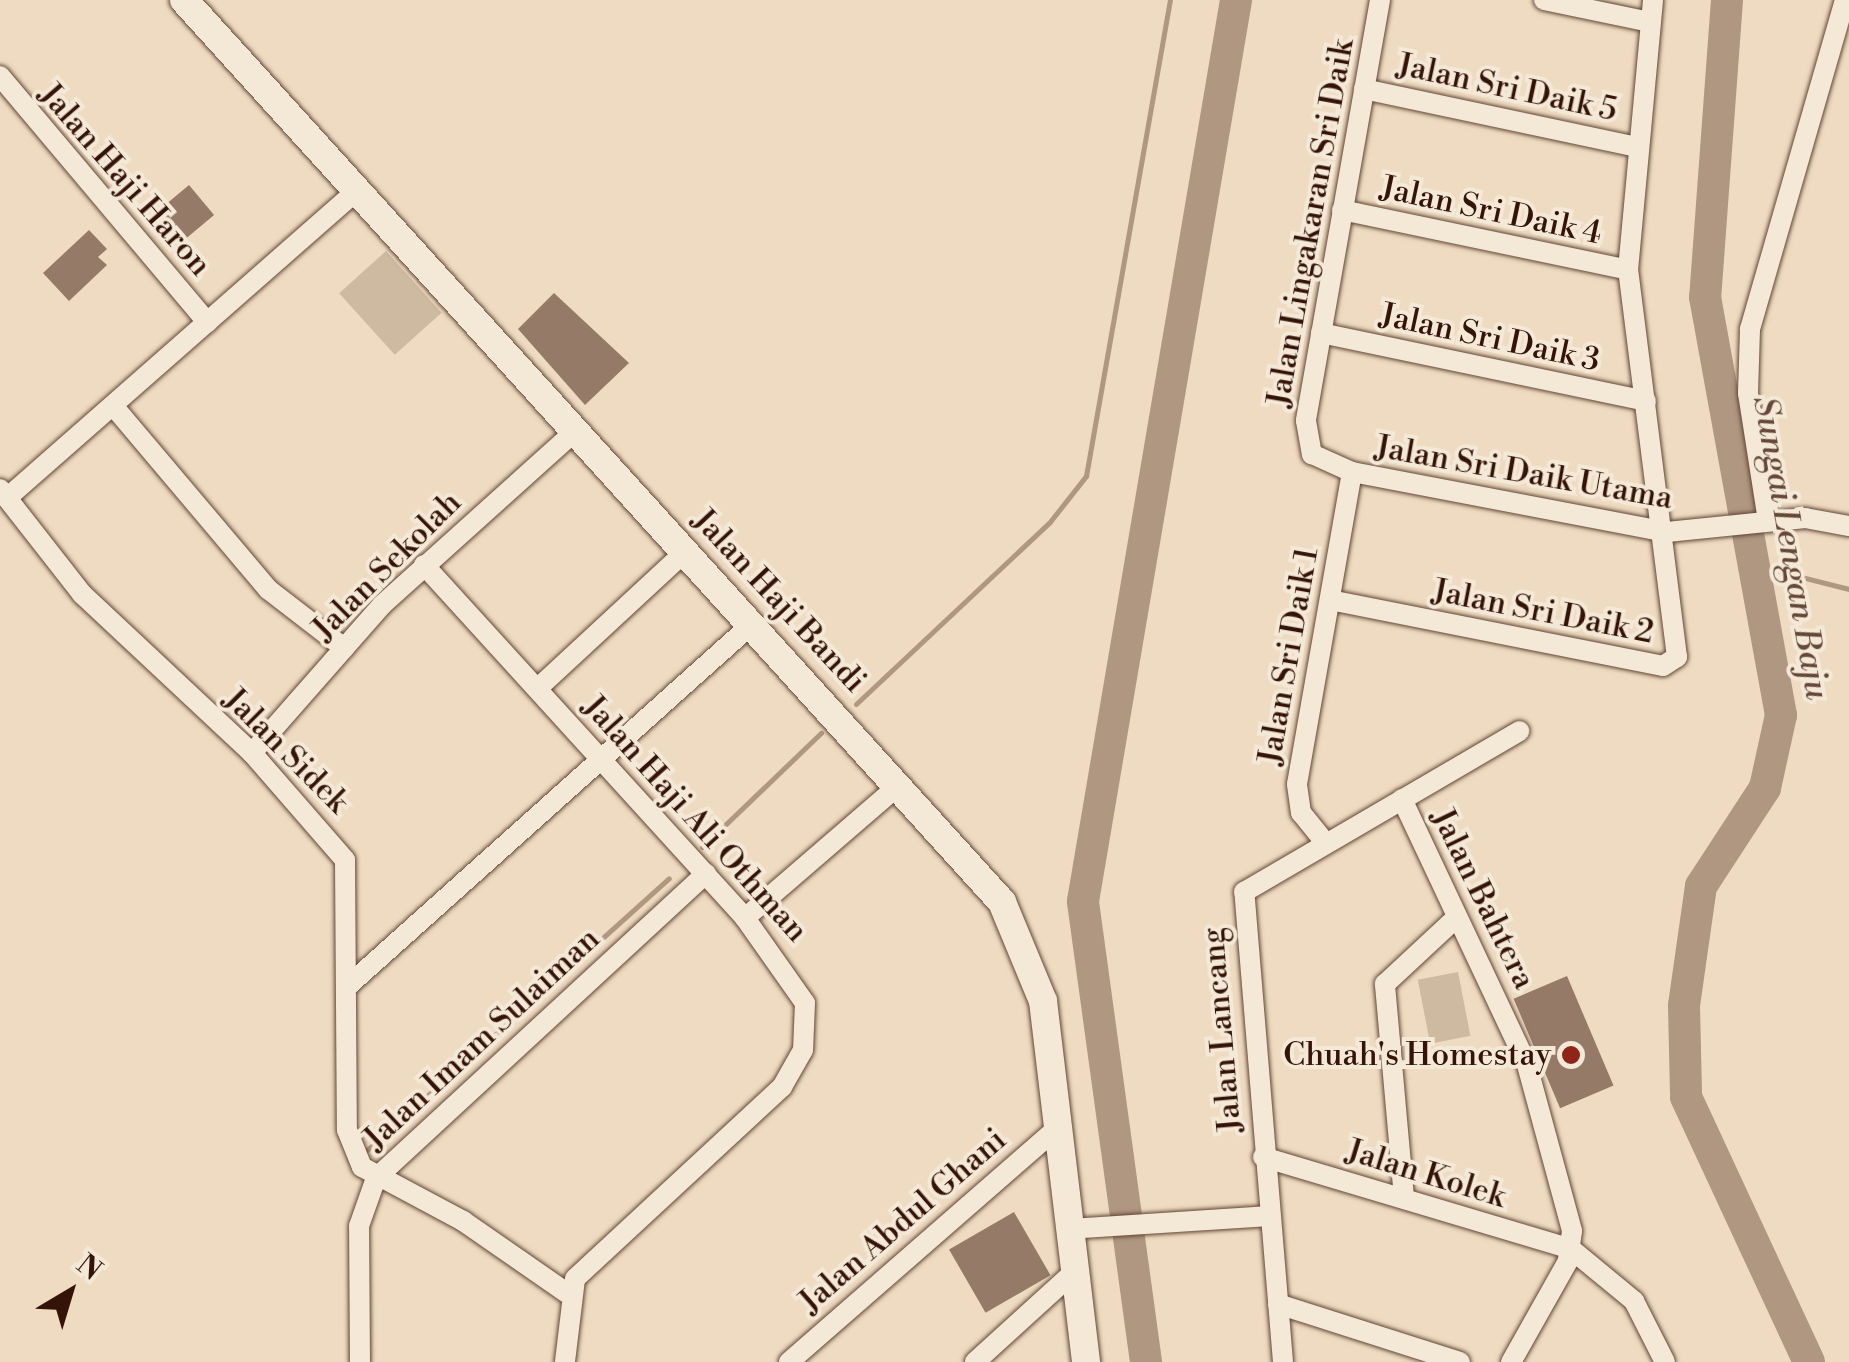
<!DOCTYPE html>
<style>
body{margin:0}
#map{position:relative;width:1849px;height:1362px;overflow:hidden;background:#eedbc1;font-family:"Libre Bodoni",serif}
div>[style]{position:absolute}
[style*='--x']{left:calc(var(--x)*1px);top:calc(var(--y)*1px);width:calc(var(--w)*1px);rotate:calc(var(--a)*1deg)}
.green>*{inset:0;background:#ceb9a1;transform-origin:0 0}
.stream>*{height:5px;margin:-2.5px;padding:0 2.5px;transform-origin:2.5px;border-radius:2.5px;background:#af9781}
.river>*{height:32px;margin:-16px;padding:0 16px;transform-origin:16px;border-radius:16px;background:#af9781}
.building>*{inset:0;background:#957b67;transform-origin:0 0}
.roads{filter:drop-shadow(0 0 2px #624635) drop-shadow(0 0 2px #624635)}
.street>*{height:20px;margin:-10px;padding:0 10px;transform-origin:10px;border-radius:10px;background:#f4e8d7}
.secondary>*{height:28px;margin:-14px;padding:0 14px;transform-origin:14px;border-radius:14px;background:#f4e8d7}
.dots>*{width:28px;height:28px;translate:-50% -50%;box-sizing:border-box;border:5px solid #f4e8d7;border-radius:50%}
span{translate:-50% -50%;white-space:nowrap;text-align:center;line-height:1.15;-webkit-text-stroke:8px #f4e8d7;paint-order:stroke}
.street-label{font-size:32px;color:#341406}
.poi-label{font-size:32px;color:#341406}
.right{translate:-100% -50%;text-align:right}
.water-label{font-size:35px;color:#654837;font-style:italic}
.north{position:absolute;left:20px;top:1242px;width:100px;height:100px;-webkit-text-stroke:8px #f4e8d7;paint-order:stroke;rotate:38deg;font-size:28px;font-weight:700;line-height:40px;text-align:center;color:#341406}
.north::after{content:'';display:block;margin:auto;width:35px;height:45px;background:#341406;clip-path:polygon(50% 0,100% 100%,50% 72%,0 100%)}
</style>
<div id="map">
<div class="green">
<i style="left:386px;top:251px;width:83px;height:63px;rotate:48deg"></i>
<i style="left:1458px;top:972px;width:65px;height:41px;rotate:79deg"></i>
</div>
<div class="stream">
<i style="--x:1750;--y:564;--w:102;--a:14.2"></i>
<i style="--x:856;--y:704;--w:265;--a:-43.2"></i>
<i style="--x:1049;--y:523;--w:60;--a:-51.8"></i>
<i style="--x:1086;--y:476;--w:483;--a:-80"></i>
<i style="--x:702;--y:847;--w:165;--a:-43.8"></i>
<i style="--x:367;--y:1150;--w:406;--a:-42"></i>
</div>
<div class="river">
<i style="--x:1727;--y:0;--w:298;--a:94.2"></i>
<i style="--x:1705;--y:297;--w:425;--a:79.7"></i>
<i style="--x:1781;--y:715;--w:75;--a:102.4"></i>
<i style="--x:1765;--y:788;--w:117;--a:123.1"></i>
<i style="--x:1701;--y:886;--w:121;--a:98.1"></i>
<i style="--x:1684;--y:1006;--w:91;--a:88.7"></i>
<i style="--x:1686;--y:1097;--w:292;--a:65.1"></i>
<i style="--x:1146;--y:1362;--w:465;--a:-97.8"></i>
<i style="--x:1083;--y:901;--w:914;--a:-80.36"></i>
</div>
<div class="building">
<i style="left:189px;top:185px;width:39px;height:53px;rotate:50deg"></i>
<i style="clip-path:polygon(89px 230px,107px 249px,98px 257px,107px 265px,69px 301px,43px 273px)"></i>
<i style="clip-path:polygon(554px 293px,629px 363px,585px 405px,518px 329px)"></i>
<i style="left:1567px;top:976px;width:119px;height:58px;rotate:67deg"></i>
<i style="left:1014px;top:1212px;width:73px;height:75px;rotate:60deg"></i>
</div>
<div class="roads">
<div class="street">
<i style="--x:1380;--y:0;--w:427;--a:100"></i>
<i style="--x:1306;--y:421;--w:34;--a:80"></i>
<i style="--x:1312;--y:454;--w:44;--a:24.2"></i>
<i style="--x:1352;--y:472;--w:321;--a:10.8"></i>
<i style="--x:1667;--y:532;--w:139;--a:-5.8"></i>
<i style="--x:1805;--y:518;--w:45;--a:10.3"></i>
<i style="--x:1544;--y:0;--w:108;--a:11.7"></i>
<i style="--x:0;--y:76;--w:322;--a:49.9"></i>
<i style="--x:1364;--y:89;--w:280;--a:12"></i>
<i style="--x:1342;--y:210;--w:292;--a:11.8"></i>
<i style="--x:1321;--y:333;--w:332;--a:11.8"></i>
<i style="--x:115;--y:408;--w:238;--a:49.8"></i>
<i style="--x:269;--y:590;--w:95;--a:37.7"></i>
<i style="--x:0;--y:489;--w:133;--a:52"></i>
<i style="--x:82;--y:594;--w:233;--a:43.1"></i>
<i style="--x:252;--y:753;--w:142;--a:49"></i>
<i style="--x:345;--y:860;--w:270;--a:89.6"></i>
<i style="--x:347;--y:1130;--w:40;--a:68"></i>
<i style="--x:362;--y:1167;--w:115;--a:28.1"></i>
<i style="--x:463;--y:1221;--w:126;--a:34.7"></i>
<i style="--x:7;--y:498;--w:466;--a:-41.3"></i>
<i style="--x:1768;--y:521;--w:130;--a:-98.9"></i>
<i style="--x:1748;--y:393;--w:64;--a:-88.2"></i>
<i style="--x:1750;--y:329;--w:342;--a:-73.9"></i>
<i style="--x:424;--y:565;--w:477;--a:47.7"></i>
<i style="--x:745;--y:918;--w:104;--a:54.8"></i>
<i style="--x:805;--y:1003;--w:47;--a:92.4"></i>
<i style="--x:803;--y:1050;--w:43;--a:119.6"></i>
<i style="--x:782;--y:1087;--w:282;--a:137.2"></i>
<i style="--x:575;--y:1279;--w:84;--a:96.9"></i>
<i style="--x:1330;--y:600;--w:339;--a:11.2"></i>
<i style="--x:1663;--y:666;--w:17;--a:-33"></i>
<i style="--x:1677;--y:657;--w:390;--a:-97.2"></i>
<i style="--x:1628;--y:270;--w:271;--a:-84.7"></i>
<i style="--x:538;--y:688;--w:202;--a:-42.8"></i>
<i style="--x:252;--y:753;--w:197;--a:-48.7"></i>
<i style="--x:382;--y:605;--w:260;--a:-42"></i>
<i style="--x:1402;--y:799;--w:294;--a:64.8"></i>
<i style="--x:1527;--y:1065;--w:172;--a:74.8"></i>
<i style="--x:1572;--y:1231;--w:30;--a:98"></i>
<i style="--x:1568;--y:1261;--w:116;--a:119.4"></i>
<i style="--x:1324;--y:841;--w:36;--a:-129"></i>
<i style="--x:1301;--y:813;--w:29;--a:-98"></i>
<i style="--x:1297;--y:784;--w:317;--a:-80"></i>
<i style="--x:745;--y:918;--w:205;--a:-40.8"></i>
<i style="--x:350;--y:984;--w:541;--a:-41.85"></i>
<i style="--x:1263;--y:1157;--w:321;--a:16.6"></i>
<i style="--x:1571;--y:1249;--w:82;--a:39.5"></i>
<i style="--x:1634;--y:1301;--w:68;--a:63.1"></i>
<i style="--x:1404;--y:1198;--w:215;--a:-95.1"></i>
<i style="--x:1385;--y:984;--w:97;--a:-42.9"></i>
<i style="--x:1069;--y:1229;--w:199;--a:-3.7"></i>
<i style="--x:1278;--y:1304;--w:191;--a:17.7"></i>
<i style="--x:360;--y:1362;--w:136;--a:-90.4"></i>
<i style="--x:359;--y:1226;--w:51;--a:-70.5"></i>
<i style="--x:376;--y:1178;--w:449;--a:-42.7"></i>
<i style="--x:789;--y:1362;--w:356;--a:-41.1"></i>
<i style="--x:975;--y:1362;--w:134;--a:-42.3"></i>
<i style="--x:1283;--y:1362;--w:472;--a:-94.7"></i>
<i style="--x:1244;--y:892;--w:319;--a:-30.3"></i>
</div>
<div class="secondary">
<i style="--x:184;--y:0;--w:1218;--a:47.8"></i>
<i style="--x:1002;--y:902;--w:107;--a:67.5"></i>
<i style="--x:1043;--y:1001;--w:364;--a:83.2"></i>
</div>
</div>
<div class="dots">
<i style="left:1571px;top:1055px;background:#8f2418"></i>
</div>
<div class="street-label">
<span style="left:1507px;top:88px;rotate:12deg">Jalan Sri Daik 5</span>
<span style="left:125px;top:180px;rotate:49deg">Jalan Haji Haron</span>
<span style="left:1491px;top:211px;rotate:12deg">Jalan Sri Daik 4</span>
<span style="left:1311px;top:223px;rotate:-80deg">Jalan Lingakaran Sri Daik</span>
<span style="left:1490px;top:338px;rotate:12deg">Jalan Sri Daik 3</span>
<span style="left:1524px;top:473px;rotate:10deg">Jalan Sri Daik Utama</span>
<span style="left:387px;top:566px;rotate:-45deg">Jalan Sekolah</span>
<span style="left:779px;top:601px;rotate:47deg">Jalan Haji Bandi</span>
<span style="left:1543px;top:612px;rotate:11deg">Jalan Sri Daik 2</span>
<span style="left:1289px;top:656px;rotate:-80deg">Jalan Sri Daik 1</span>
<span style="left:286px;top:751px;rotate:45deg">Jalan Sidek</span>
<span style="left:695px;top:819px;rotate:48deg">Jalan Haji Ali Othman</span>
<span style="left:1483px;top:899px;rotate:64deg">Jalan Bahtera</span>
<span style="left:1222px;top:1030px;rotate:-95deg">Jalan Lancang</span>
<span style="left:482px;top:1039px;rotate:-43deg">Jalan Imam Sulaiman</span>
<span style="left:1426px;top:1174px;rotate:17deg">Jalan Kolek</span>
<span style="left:903px;top:1221px;rotate:-41deg">Jalan Abdul Ghani</span>
</div>
<div class="poi-label">
<span class="right" style="left:1551px;top:1055px">Chuah's Homestay</span>
</div>
<div class="water-label">
<span style="left:1790px;top:548px;rotate:80deg">Sungai Lengan Baju</span>
</div>
<div class="north">N</div>
</div>
